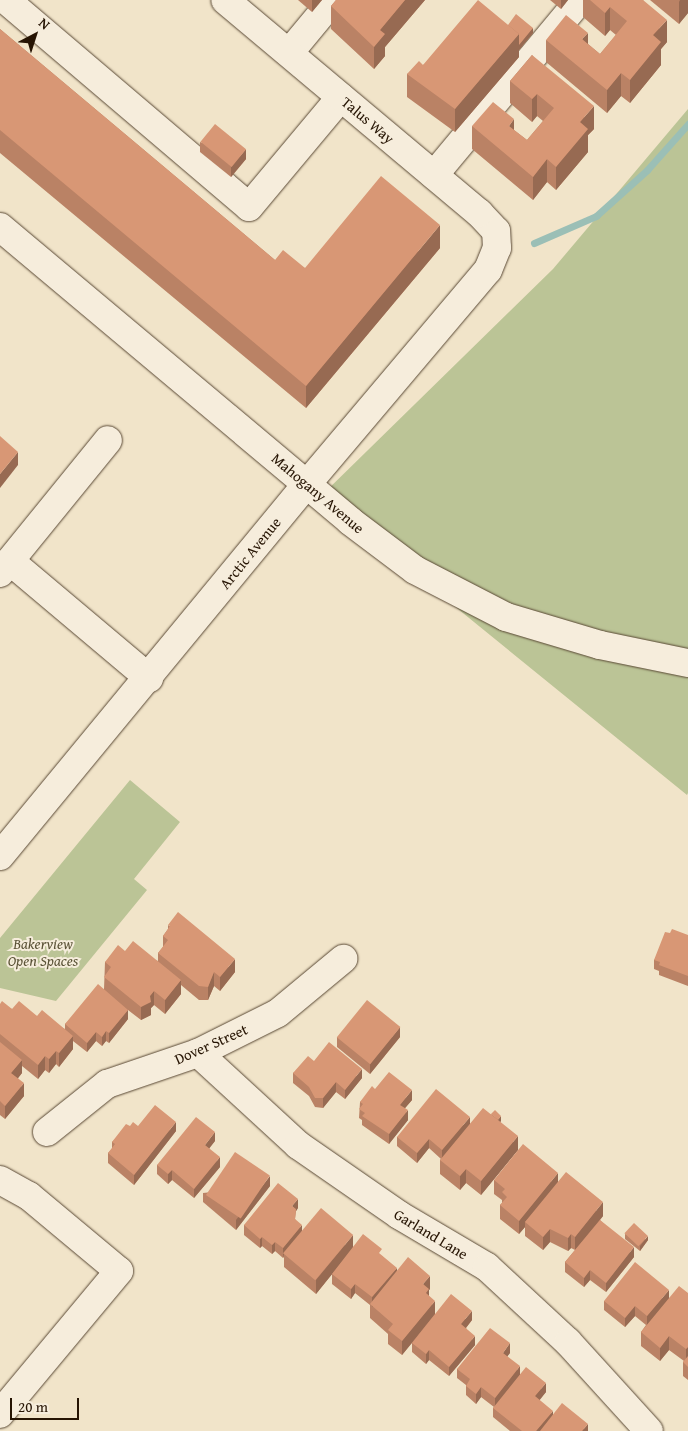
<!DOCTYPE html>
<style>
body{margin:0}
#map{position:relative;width:688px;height:1431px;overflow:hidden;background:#f1e4c9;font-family:"Gentium Book Plus",serif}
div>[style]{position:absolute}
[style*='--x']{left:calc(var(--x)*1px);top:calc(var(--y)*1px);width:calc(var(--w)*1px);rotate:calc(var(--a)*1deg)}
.green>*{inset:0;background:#bbc496}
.stream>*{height:7px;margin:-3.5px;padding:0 3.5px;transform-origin:3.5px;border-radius:3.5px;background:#9bbfb6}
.roads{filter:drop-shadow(0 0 1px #594834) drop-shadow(0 0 1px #594834)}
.minor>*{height:28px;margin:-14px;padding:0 14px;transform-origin:14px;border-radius:14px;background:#f6eddc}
.wall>*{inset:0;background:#ba8265}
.shaded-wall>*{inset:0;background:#976a52}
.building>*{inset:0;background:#d89775;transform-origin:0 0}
span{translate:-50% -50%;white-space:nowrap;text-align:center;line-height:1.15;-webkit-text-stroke:4px #f6eddc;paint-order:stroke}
.street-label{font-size:15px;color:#261403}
.park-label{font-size:15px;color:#5a5236;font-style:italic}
.north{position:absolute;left:10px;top:10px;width:50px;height:50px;-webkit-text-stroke:4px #f6eddc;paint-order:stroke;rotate:40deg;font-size:14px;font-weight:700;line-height:20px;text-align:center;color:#261403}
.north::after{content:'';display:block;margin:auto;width:18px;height:22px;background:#261403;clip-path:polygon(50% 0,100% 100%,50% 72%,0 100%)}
.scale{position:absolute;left:10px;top:1398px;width:69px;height:22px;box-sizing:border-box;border:2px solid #261403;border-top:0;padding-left:6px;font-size:15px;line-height:18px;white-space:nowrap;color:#261403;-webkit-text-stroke:4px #f6eddc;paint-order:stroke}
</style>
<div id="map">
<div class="green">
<i style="clip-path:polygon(688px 109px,688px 793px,687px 795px,320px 497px,553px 269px)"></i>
<i style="clip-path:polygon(130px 780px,180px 822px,134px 879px,147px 890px,56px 1001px,0 988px,0 938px)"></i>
</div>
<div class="stream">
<i style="--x:534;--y:243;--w:68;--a:-23.5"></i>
<i style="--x:596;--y:216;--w:69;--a:-42"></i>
<i style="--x:647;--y:170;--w:62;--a:-48.3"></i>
</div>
<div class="roads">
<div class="minor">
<i style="--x:6;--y:0;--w:319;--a:40.4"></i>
<i style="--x:249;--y:207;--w:143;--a:-50.1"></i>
<i style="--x:289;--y:53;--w:69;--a:-50.3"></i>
<i style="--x:434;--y:175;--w:228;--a:-50.2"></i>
<i style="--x:0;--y:227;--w:457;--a:40"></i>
<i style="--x:350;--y:521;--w:81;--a:37"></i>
<i style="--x:415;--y:570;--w:102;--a:27.3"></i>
<i style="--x:506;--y:617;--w:98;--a:16.6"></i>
<i style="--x:600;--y:645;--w:90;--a:11.6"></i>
<i style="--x:10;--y:561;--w:182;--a:40.1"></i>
<i style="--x:0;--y:573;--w:171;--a:-50.9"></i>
<i style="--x:0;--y:856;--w:482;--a:-50.5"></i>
<i style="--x:307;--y:484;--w:280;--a:-49.8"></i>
<i style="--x:488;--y:270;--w:24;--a:-68"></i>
<i style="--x:497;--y:248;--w:17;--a:-93"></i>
<i style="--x:496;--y:231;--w:25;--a:-133"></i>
<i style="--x:479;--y:213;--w:331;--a:-140"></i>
<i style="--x:198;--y:1053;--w:136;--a:42.6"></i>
<i style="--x:298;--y:1145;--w:123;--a:34.7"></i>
<i style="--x:399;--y:1215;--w:102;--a:30.6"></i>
<i style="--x:487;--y:1267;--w:110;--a:42.8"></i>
<i style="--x:568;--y:1342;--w:120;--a:47.7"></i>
<i style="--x:47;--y:1132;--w:77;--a:-38.7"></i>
<i style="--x:107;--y:1084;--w:96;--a:-18.8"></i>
<i style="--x:198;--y:1053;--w:89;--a:-26.6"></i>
<i style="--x:278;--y:1013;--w:85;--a:-39.7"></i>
<i style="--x:0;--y:1180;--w:33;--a:29"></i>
<i style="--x:29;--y:1196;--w:117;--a:39.8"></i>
<i style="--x:119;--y:1271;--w:186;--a:129.8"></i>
</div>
</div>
<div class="wall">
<i style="clip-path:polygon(298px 0,322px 0,312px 12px)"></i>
<i style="clip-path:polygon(336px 0,425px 0,385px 47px,385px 56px,374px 69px,331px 29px,331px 6px)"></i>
<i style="clip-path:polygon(550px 0,568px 0,561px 9px)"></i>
<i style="clip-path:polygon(583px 0,643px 0,667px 42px,661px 49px,661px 65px,630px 103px,621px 96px,607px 113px,546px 62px,546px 40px,588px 44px,600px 54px,616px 35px,610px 30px,605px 36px,583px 17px)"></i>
<i style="clip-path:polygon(650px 0,688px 0,688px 13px,679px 24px)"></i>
<i style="clip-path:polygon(508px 25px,533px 33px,519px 50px,519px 57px,455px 132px,407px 97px,407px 74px,423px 65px)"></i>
<i style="clip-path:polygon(0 29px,275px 260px,305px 268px,440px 248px,306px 408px,0 153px)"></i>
<i style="clip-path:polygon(532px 55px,594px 129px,588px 135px,588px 152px,556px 190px,547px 182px,533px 200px,472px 149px,472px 126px,514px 130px,527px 140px,543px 121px,537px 116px,532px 122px,510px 103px,510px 81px)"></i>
<i style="clip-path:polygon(200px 142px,246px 159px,231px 177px,200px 152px)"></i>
<i style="clip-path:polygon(168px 925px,235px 972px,220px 991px,214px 986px,208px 1000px,199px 1000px,181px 985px,181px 994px,165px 1014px,154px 1005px,151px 1008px,151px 1015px,141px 1020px,128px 1010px,128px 1019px,109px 1043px,106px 1041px,102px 1046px,96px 1041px,87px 1052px,73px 1041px,73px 1049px,59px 1067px,56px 1064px,49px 1073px,45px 1070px,38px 1079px,22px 1066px,22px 1073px,18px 1078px,24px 1096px,5px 1119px,0 1115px,0 1004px,12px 1009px,37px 1016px,65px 1029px,65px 1024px,104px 989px,105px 962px,125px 951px,158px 961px,158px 953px,163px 947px,163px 936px,168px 929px)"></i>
<i style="clip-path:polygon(688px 935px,688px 986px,659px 975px,659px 971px,654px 969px,654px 960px)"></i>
<i style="clip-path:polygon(337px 1037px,400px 1037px,370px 1074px,337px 1047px)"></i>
<i style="clip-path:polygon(314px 1061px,362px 1078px,345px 1099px,336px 1092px,323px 1108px,315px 1107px,309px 1096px,293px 1083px,293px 1073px)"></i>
<i style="clip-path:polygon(375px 1089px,412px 1100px,405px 1108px,408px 1120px,389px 1144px,362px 1125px,362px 1120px,359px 1118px,360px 1102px)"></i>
<i style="clip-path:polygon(491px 1114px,501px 1121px,500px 1122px,518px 1150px,481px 1195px,466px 1183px,460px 1190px,440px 1174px,440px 1160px,441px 1159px,429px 1148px,417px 1163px,397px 1146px,397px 1137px,470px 1124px)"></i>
<i style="clip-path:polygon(130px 1126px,138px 1126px,176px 1131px,134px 1185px,108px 1163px,108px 1153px,112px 1149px,112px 1142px)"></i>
<i style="clip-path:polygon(215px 1141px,209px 1148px,220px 1167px,194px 1198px,172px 1180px,168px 1184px,157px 1174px,157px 1165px)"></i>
<i style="clip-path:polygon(494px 1180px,558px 1182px,603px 1216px,600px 1220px,634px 1257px,606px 1292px,590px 1280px,584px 1287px,565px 1272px,565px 1262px,575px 1250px,571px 1248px,568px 1251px,550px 1242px,543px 1250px,525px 1236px,525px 1227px,519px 1234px,500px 1219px,500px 1205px,502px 1203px,502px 1200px,494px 1194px)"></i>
<i style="clip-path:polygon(270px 1186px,236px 1230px,203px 1202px,203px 1193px)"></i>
<i style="clip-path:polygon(298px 1208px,296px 1211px,295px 1219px,302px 1231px,353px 1248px,382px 1256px,397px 1271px,430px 1289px,429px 1290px,429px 1296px,435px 1314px,472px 1320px,466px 1328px,475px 1345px,449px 1376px,429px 1360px,426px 1364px,412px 1352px,412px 1343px,402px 1355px,388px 1344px,388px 1334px,370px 1318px,370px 1305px,355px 1293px,351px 1299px,332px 1284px,332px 1274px,345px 1258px,316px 1294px,284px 1267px,284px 1257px,283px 1258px,275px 1251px,272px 1254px,262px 1246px,260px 1248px,244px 1235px,244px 1225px)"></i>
<i style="clip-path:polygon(625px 1234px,648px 1240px,640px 1251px,625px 1239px)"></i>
<i style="clip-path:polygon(688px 1293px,688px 1380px,683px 1376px,683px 1362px,684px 1361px,669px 1350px,660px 1361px,641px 1346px,641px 1332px,646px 1325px,635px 1316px,625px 1327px,604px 1310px,604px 1301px,669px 1298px)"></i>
<i style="clip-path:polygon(510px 1353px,507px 1356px,520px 1374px,546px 1392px,539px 1400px,553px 1416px,588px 1431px,510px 1431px,493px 1417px,493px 1408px,494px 1407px,481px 1397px,476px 1404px,466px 1395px,466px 1385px,457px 1378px,457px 1369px)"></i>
</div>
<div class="shaded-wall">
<i style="clip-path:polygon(312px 0,322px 0,312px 12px)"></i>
<i style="clip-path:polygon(405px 0,425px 0,385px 47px,385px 56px,374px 69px,374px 47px,380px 30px)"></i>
<i style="clip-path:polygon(561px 0,568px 0,561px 9px)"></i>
<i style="clip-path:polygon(680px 0,688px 0,688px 13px,679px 24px,679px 2px)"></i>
<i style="clip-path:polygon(610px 7px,610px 30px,605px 36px,605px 13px)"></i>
<i style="clip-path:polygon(667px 20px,667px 42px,661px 49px,661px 65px,630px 103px,630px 80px,653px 35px)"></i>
<i style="clip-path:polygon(533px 28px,533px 33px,519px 50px,519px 57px,455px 132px,455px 109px,519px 34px)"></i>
<i style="clip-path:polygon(588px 33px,588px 55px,582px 39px)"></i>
<i style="clip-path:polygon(621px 73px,621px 96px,607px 113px,607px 90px)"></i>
<i style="clip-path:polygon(537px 94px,537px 116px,532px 122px,532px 99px)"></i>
<i style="clip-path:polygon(594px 106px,594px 129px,588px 135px,588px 152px,556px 190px,556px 167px,580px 122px)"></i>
<i style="clip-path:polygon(514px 119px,514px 142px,509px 126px)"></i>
<i style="clip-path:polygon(246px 149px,246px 159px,231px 177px,231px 167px)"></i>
<i style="clip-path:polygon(547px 159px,547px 182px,533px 200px,533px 177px)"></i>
<i style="clip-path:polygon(440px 225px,440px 248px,306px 408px,306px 386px)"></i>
<i style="clip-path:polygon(18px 452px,18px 465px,0 488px,0 474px)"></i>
<i style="clip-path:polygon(235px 959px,235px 972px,220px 991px,220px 977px)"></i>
<i style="clip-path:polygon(214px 972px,214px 986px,208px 1000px,208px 987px)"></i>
<i style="clip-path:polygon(181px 980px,181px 994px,165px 1014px,165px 1000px)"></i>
<i style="clip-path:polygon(154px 991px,154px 1005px,151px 1008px,151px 1015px,141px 1020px,141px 1007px)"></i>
<i style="clip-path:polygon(128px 1010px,128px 1019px,109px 1043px,109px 1033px)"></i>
<i style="clip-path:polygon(400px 1027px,400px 1037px,370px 1074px,370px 1064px)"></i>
<i style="clip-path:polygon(106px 1031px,106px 1041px,102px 1046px,102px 1037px)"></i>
<i style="clip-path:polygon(96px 1032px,96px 1041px,87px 1052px,87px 1043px)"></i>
<i style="clip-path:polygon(73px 1036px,73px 1049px,59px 1067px,59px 1053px)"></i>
<i style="clip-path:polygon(56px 1051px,56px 1064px,49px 1073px,49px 1059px)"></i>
<i style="clip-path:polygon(45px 1056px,45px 1070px,38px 1079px,38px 1065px)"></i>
<i style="clip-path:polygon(22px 1060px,22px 1073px,11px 1087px,11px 1073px)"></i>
<i style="clip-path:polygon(362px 1069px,362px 1078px,345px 1099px,345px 1090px)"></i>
<i style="clip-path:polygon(336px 1082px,336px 1092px,323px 1108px,323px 1098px)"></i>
<i style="clip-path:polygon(24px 1083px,24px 1096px,5px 1119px,5px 1106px)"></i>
<i style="clip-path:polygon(412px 1090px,412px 1100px,400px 1114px,400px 1105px)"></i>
<i style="clip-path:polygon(408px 1110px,408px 1120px,389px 1144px,389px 1134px)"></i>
<i style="clip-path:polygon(501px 1116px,501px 1121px,496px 1127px,496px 1122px)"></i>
<i style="clip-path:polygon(470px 1117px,470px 1127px,442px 1160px,442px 1150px)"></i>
<i style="clip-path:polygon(176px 1122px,176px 1131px,134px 1185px,134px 1175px)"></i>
<i style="clip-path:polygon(215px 1132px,215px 1141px,205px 1154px,205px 1145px)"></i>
<i style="clip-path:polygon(518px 1136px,518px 1150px,481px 1195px,481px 1181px)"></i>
<i style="clip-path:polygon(429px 1139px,429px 1148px,417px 1163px,417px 1153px)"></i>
<i style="clip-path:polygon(220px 1157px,220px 1167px,194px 1198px,194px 1189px)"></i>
<i style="clip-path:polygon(466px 1169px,466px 1183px,460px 1190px,460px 1176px)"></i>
<i style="clip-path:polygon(172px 1170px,172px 1180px,168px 1184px,168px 1174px)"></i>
<i style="clip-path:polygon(558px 1173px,558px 1186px,525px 1222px,525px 1227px,519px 1234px,519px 1221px)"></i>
<i style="clip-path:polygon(270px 1176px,270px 1186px,236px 1230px,236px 1220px)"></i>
<i style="clip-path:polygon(298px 1199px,298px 1208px,296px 1211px,292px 1206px)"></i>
<i style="clip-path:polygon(603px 1202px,603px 1216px,575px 1250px,575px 1237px)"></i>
<i style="clip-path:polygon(302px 1225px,302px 1234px,284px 1254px,283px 1258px,283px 1248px)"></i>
<i style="clip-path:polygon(550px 1229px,550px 1242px,543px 1250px,543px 1237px)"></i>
<i style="clip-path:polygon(571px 1234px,571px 1248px,568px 1251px,568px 1238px)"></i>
<i style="clip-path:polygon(353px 1235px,353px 1248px,316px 1294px,316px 1280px)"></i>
<i style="clip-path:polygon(648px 1236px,648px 1240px,640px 1251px,640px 1246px)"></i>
<i style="clip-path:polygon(262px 1237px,262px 1246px,260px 1248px,260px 1239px)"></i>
<i style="clip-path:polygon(275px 1242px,275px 1251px,272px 1254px,272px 1245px)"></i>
<i style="clip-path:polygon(634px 1247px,634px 1257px,606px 1292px,606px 1283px)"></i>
<i style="clip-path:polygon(397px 1268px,397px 1277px,372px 1307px,372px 1297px)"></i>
<i style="clip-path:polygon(590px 1270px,590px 1280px,584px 1287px,584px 1278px)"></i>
<i style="clip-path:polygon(430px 1276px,430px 1289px,429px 1290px,429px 1302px,423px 1284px)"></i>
<i style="clip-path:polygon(355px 1284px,355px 1293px,351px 1299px,351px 1289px)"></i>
<i style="clip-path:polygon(669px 1290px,669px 1299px,647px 1326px,647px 1316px)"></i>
<i style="clip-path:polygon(435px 1301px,435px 1314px,402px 1355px,402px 1341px)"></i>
<i style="clip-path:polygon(635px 1306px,635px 1316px,625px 1327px,625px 1318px)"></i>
<i style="clip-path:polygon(472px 1311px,472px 1320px,461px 1334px,461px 1324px)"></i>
<i style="clip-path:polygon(475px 1336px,475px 1345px,449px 1376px,449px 1367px)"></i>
<i style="clip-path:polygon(669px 1336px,669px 1350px,660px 1361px,660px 1348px)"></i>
<i style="clip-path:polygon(510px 1343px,510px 1353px,503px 1362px,503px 1353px)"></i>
<i style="clip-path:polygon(688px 1347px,688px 1360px,686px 1363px,686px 1349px)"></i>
<i style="clip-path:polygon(429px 1350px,429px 1360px,426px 1364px,426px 1354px)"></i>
<i style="clip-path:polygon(520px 1366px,520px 1375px,495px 1408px,495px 1398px)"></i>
<i style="clip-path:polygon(546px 1383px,546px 1392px,535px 1406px,535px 1396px)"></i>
<i style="clip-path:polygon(481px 1387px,481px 1397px,476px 1404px,476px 1394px)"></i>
<i style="clip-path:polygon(553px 1411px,553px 1420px,544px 1431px,536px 1431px)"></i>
<i style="clip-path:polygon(588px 1424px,588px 1431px,582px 1431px)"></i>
</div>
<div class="building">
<i style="clip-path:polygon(336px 0,405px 0,380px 30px,385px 34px,374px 47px,331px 6px)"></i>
<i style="clip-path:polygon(478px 0,519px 34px,455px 109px,407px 74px,419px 61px,423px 65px)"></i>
<i style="clip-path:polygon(590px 0,643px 0,667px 20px,653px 35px,661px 42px,630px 80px,621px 73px,607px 90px,546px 40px,566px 15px,588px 33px,582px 39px,600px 54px,627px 21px,610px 7px,605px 13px)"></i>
<i style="clip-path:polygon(516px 14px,533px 28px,519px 45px,519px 34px,508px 25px)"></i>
<i style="clip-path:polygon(0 29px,275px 260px,283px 250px,305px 268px,381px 176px,440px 225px,306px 386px,0 130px)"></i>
<i style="clip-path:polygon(532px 55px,594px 106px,580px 122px,588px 129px,556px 167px,547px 159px,533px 177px,472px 126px,493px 102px,514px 119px,509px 126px,527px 140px,554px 108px,537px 94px,532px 99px,510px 81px)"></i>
<i style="left:215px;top:124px;width:40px;height:23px;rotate:39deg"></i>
<i style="clip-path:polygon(0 436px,18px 452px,0 474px)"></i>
<i style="clip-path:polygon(178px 912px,235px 959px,220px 977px,214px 972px,208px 987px,199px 986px,158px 953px,168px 940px,163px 936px,170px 926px,168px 925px)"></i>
<i style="clip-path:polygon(672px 929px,688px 935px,688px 976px,659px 965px,660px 962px,654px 960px,665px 932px,670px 933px)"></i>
<i style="clip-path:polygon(133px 941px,181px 980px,165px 1000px,154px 991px,150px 996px,151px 1002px,141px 1007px,104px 977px,111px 967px,105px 962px,118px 945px,125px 951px)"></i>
<i style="clip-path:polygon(98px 984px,128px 1010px,109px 1033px,106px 1031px,102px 1037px,96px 1032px,87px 1043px,65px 1024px)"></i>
<i style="left:367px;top:1000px;width:43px;height:48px;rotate:39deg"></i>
<i style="clip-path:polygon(2px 1001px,12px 1009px,19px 1001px,37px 1016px,42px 1010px,73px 1036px,59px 1053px,56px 1051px,49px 1059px,45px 1056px,38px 1065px,0 1034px,0 1004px)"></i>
<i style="clip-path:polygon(0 1042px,22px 1060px,11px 1073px,24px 1083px,5px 1106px,0 1101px)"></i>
<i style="clip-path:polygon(329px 1042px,362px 1069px,345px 1090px,336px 1082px,323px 1098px,315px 1098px,309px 1087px,293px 1073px,308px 1056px,314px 1061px)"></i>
<i style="clip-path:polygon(389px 1072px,412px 1090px,400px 1105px,408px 1110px,389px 1134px,362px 1116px,365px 1113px,359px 1109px,363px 1104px,360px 1102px,372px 1086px,375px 1089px)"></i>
<i style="clip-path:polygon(436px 1089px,470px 1117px,442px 1150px,429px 1139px,417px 1153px,397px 1137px)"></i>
<i style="clip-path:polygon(155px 1105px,176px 1122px,134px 1175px,108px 1153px,115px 1144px,112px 1142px,126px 1124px,130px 1126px,133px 1122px,138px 1126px)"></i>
<i style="clip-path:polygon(483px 1108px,518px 1136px,481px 1181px,466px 1169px,460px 1176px,440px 1160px)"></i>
<i style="clip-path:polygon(495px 1110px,501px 1116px,498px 1120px,491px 1114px)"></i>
<i style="clip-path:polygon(196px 1117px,215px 1132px,205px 1145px,220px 1157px,194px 1189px,172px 1170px,168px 1174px,157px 1165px)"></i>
<i style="clip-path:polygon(523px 1144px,558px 1173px,519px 1221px,500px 1205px,507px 1197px,502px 1192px,505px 1189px,494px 1180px)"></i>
<i style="left:235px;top:1152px;width:42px;height:52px;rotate:34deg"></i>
<i style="clip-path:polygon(566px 1172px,603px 1202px,575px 1237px,571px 1234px,568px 1238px,550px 1229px,543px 1237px,525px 1222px)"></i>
<i style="clip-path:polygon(278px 1183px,298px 1199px,292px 1206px,296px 1209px,295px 1219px,302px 1225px,283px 1248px,275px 1242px,272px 1245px,262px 1237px,260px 1239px,244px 1225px)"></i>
<i style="left:321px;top:1208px;width:42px;height:59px;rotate:40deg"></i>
<i style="clip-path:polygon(600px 1220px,634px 1247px,606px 1283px,590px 1270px,584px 1278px,565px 1262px)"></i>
<i style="left:634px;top:1223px;width:19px;height:14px;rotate:43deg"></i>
<i style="clip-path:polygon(363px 1234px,382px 1249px,379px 1253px,397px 1268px,372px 1297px,355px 1284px,351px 1289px,332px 1274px)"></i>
<i style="clip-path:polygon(408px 1257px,430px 1276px,423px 1284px,429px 1289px,426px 1293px,435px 1301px,402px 1341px,388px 1330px,393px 1324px,370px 1304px)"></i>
<i style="clip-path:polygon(635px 1262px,669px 1290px,647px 1316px,635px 1306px,625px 1318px,604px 1301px)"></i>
<i style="clip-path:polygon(679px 1286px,688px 1293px,688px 1347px,686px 1349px,669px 1336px,660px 1348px,641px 1332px)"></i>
<i style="clip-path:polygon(451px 1294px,472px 1311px,461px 1324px,475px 1336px,449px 1367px,429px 1350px,426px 1354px,412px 1343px)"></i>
<i style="clip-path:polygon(490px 1328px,510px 1343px,503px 1353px,520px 1366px,495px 1398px,481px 1387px,476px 1394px,466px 1386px,470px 1379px,457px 1369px)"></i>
<i style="clip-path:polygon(688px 1356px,688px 1367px,683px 1362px)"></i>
<i style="clip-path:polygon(526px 1367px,546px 1383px,535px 1396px,553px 1411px,536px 1431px,522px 1431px,493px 1408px)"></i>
<i style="clip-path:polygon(562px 1403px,588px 1424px,582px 1431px,540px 1431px)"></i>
</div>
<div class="street-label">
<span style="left:368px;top:120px;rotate:40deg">Talus Way</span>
<span style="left:318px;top:493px;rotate:40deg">Mahogany Avenue</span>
<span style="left:250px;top:553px;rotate:-51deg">Arctic Avenue</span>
<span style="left:211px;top:1044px;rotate:-24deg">Dover Street</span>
<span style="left:431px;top:1234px;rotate:31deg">Garland Lane</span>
</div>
<div class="park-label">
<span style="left:43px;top:952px">Bakerview<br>Open Spaces</span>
</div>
<div class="north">N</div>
<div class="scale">20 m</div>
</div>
